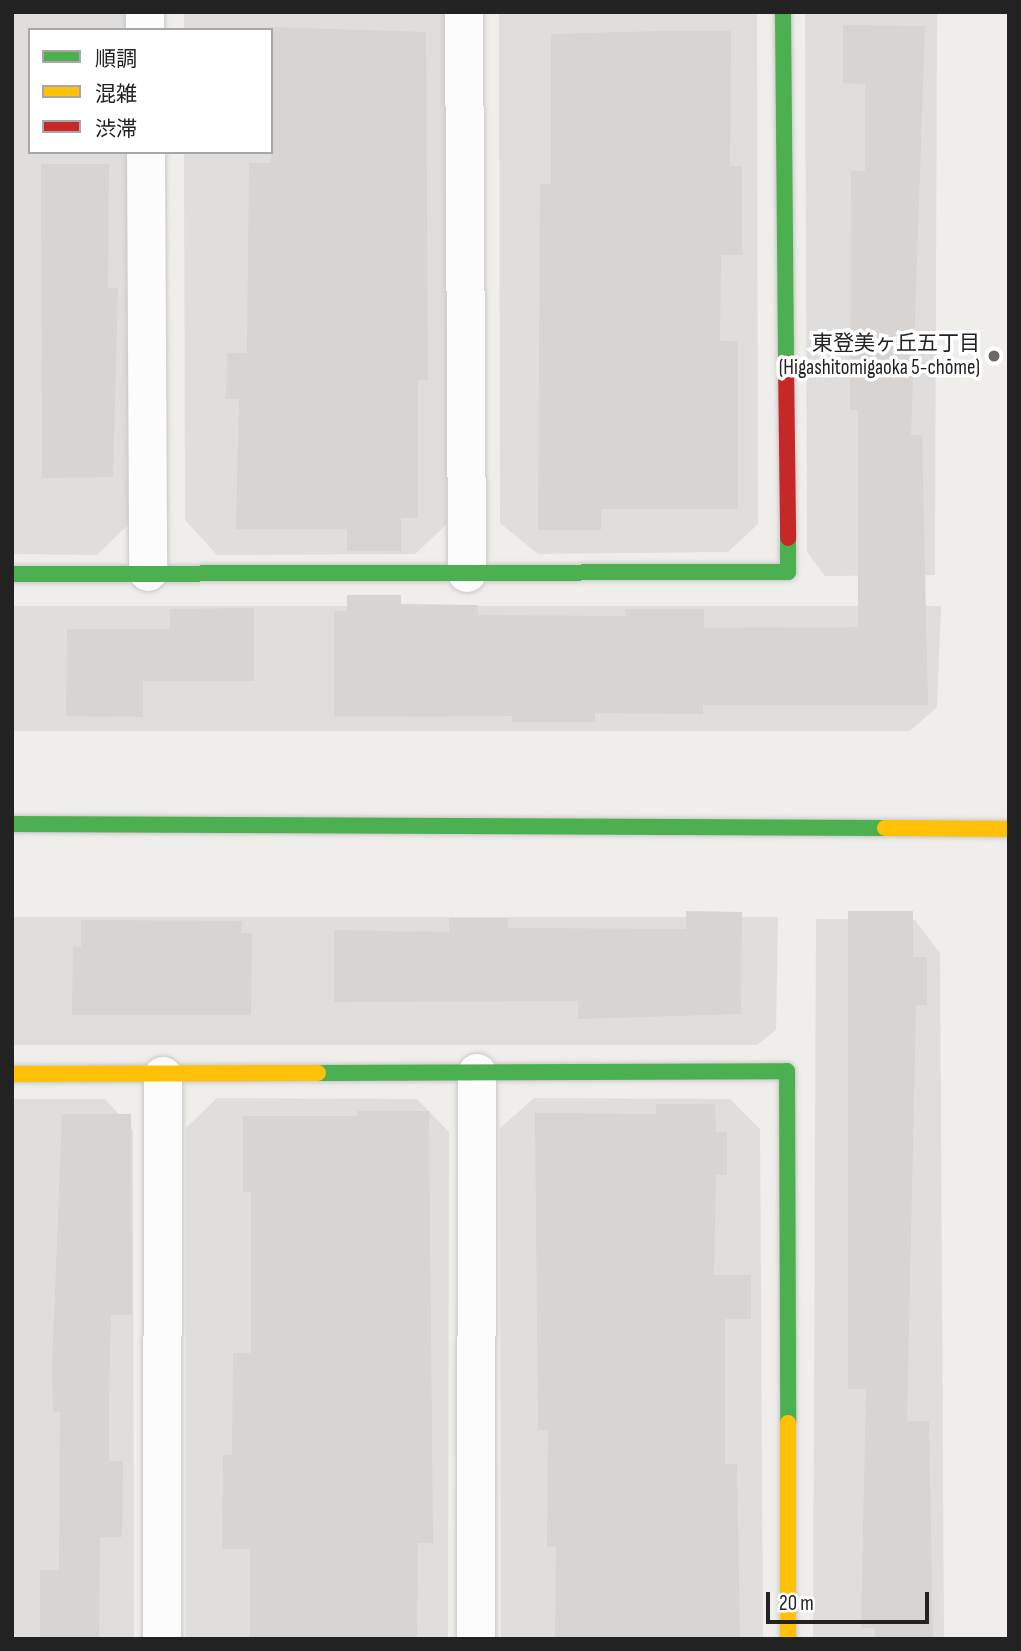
<!DOCTYPE html>
<meta charset="utf-8">
<style>
body{margin:0}
#map{position:relative;width:1021px;height:1651px;overflow:hidden;background:#f0eeeb;font-family:"Sofia Sans Condensed","Noto Sans JP",sans-serif}
div>[style]{position:absolute}
[style*='--x']{left:calc(var(--x)*1px);top:calc(var(--y)*1px);width:calc(var(--w)*1px);rotate:calc(var(--a)*1deg)}
.residential>*{inset:0;background:#dfdedc}
.building>*{inset:0;background:#d7d4d2}
.roads{filter:drop-shadow(0 0 2px #c9c8c7) drop-shadow(0 0 2px #c9c8c7)}
.street>*{height:38px;margin:-19px;padding:0 19px;transform-origin:19px;border-radius:19px;background:#fdfcfc}
.fast>*{height:16px;margin:-8px;padding:0 8px;transform-origin:8px;border-radius:8px;background:#4caf50}
.slow>*{height:16px;margin:-8px;padding:0 8px;transform-origin:8px;border-radius:8px;background:#ffc107}
.jam>*{height:16px;margin:-8px;padding:0 8px;transform-origin:8px;border-radius:8px;background:#c62828}
.dots>*{width:19px;height:19px;translate:-50% -50%;box-sizing:border-box;border:4px solid #fff;border-radius:50%}
span{translate:-50% -50%;white-space:nowrap;text-align:center;line-height:1.15;-webkit-text-stroke:7px #fff;paint-order:stroke}
.poi-label{font-size:21px;color:#222}
.right{translate:-100% -50%;text-align:right}
.frame{position:absolute;inset:0;border:14px solid #222;pointer-events:none}
.legend{position:absolute;left:28px;top:28px;width:245px;height:126px;box-sizing:border-box;background:#fff;border:2px solid #a7a7a7;margin:0;padding:9px 12px;list-style:none;font-size:21px;color:#222}
.legend li{display:flex;align-items:center;gap:14px;height:35px}
.legend b{width:35px;border:2px solid #a7a7a7}
.scale{position:absolute;left:766px;top:1592px;width:163px;height:32px;box-sizing:border-box;border:4px solid #222;border-top:0;padding-left:9px;font-size:21px;line-height:24px;white-space:nowrap;color:#222;-webkit-text-stroke:5px #fff;paint-order:stroke}
</style>
<div id="map">
<div class="residential">
<i style="clip-path:polygon(12px 12px,131px 12px,131px 30px,30px 30px,30px 152px,131px 152px,130px 523px,97px 555px,12px 554px)"></i>
<i style="clip-path:polygon(184px 12px,445px 12px,447px 524px,415px 554px,217px 555px,185px 520px,184px 152px,271px 152px,271px 30px,184px 30px)"></i>
<i style="clip-path:polygon(499px 12px,757px 12px,758px 524px,728px 552px,538px 554px,500px 523px)"></i>
<i style="clip-path:polygon(805px 12px,937px 12px,935px 575px,825px 576px,807px 552px)"></i>
<i style="clip-path:polygon(12px 606px,941px 606px,937px 707px,910px 731px,12px 731px)"></i>
<i style="clip-path:polygon(12px 917px,778px 917px,776px 1030px,757px 1045px,12px 1045px)"></i>
<i style="clip-path:polygon(816px 919px,915px 920px,940px 953px,944px 1639px,813px 1639px)"></i>
<i style="clip-path:polygon(217px 1098px,417px 1099px,449px 1132px,448px 1639px,186px 1639px,186px 1128px)"></i>
<i style="clip-path:polygon(534px 1098px,730px 1099px,760px 1129px,763px 1639px,501px 1639px,500px 1128px)"></i>
<i style="clip-path:polygon(12px 1099px,105px 1099px,133px 1130px,134px 1639px,12px 1639px)"></i>
</div>
<div class="building">
<i style="clip-path:polygon(843px 25px,925px 26px,911px 435px,922px 435px,928px 705px,703px 705px,703px 714px,595px 713px,595px 722px,512px 722px,512px 716px,334px 717px,334px 611px,347px 611px,347px 595px,401px 595px,401px 604px,478px 605px,478px 615px,626px 616px,626px 609px,704px 609px,704px 628px,858px 627px,858px 410px,850px 410px,851px 171px,865px 171px,865px 84px,843px 83px)"></i>
<i style="clip-path:polygon(271px 27px,426px 32px,428px 380px,418px 380px,418px 518px,401px 518px,401px 551px,347px 551px,347px 529px,236px 529px,239px 399px,226px 399px,227px 353px,247px 353px,249px 163px,271px 163px)"></i>
<i style="clip-path:polygon(662px 31px,731px 31px,730px 166px,742px 166px,742px 255px,721px 255px,720px 341px,738px 341px,738px 509px,601px 509px,601px 530px,538px 530px,540px 184px,551px 184px,551px 34px)"></i>
<i style="clip-path:polygon(41px 164px,109px 164px,108px 288px,118px 288px,113px 477px,42px 478px)"></i>
<i style="clip-path:polygon(254px 608px,254px 681px,143px 681px,143px 717px,66px 716px,67px 629px,170px 629px,170px 609px)"></i>
<i style="clip-path:polygon(686px 911px,742px 912px,741px 1014px,578px 1019px,578px 1001px,334px 1002px,334px 930px,449px 932px,449px 918px,508px 918px,508px 928px,686px 929px)"></i>
<i style="clip-path:polygon(848px 911px,913px 911px,913px 957px,927px 957px,927px 1005px,916px 1005px,907px 1421px,929px 1421px,933px 1639px,875px 1639px,875px 1628px,861px 1628px,866px 1389px,848px 1389px)"></i>
<i style="clip-path:polygon(81px 920px,242px 921px,241px 933px,252px 933px,251px 1015px,72px 1015px,73px 946px,81px 947px)"></i>
<i style="clip-path:polygon(656px 1104px,715px 1104px,716px 1132px,727px 1132px,727px 1175px,716px 1175px,714px 1275px,751px 1275px,751px 1319px,725px 1319px,725px 1464px,737px 1464px,740px 1639px,555px 1639px,556px 1547px,547px 1547px,548px 1430px,538px 1430px,535px 1113px,656px 1114px)"></i>
<i style="clip-path:polygon(357px 1111px,429px 1111px,433px 1543px,418px 1543px,417px 1639px,250px 1639px,250px 1549px,222px 1549px,223px 1455px,232px 1455px,233px 1353px,251px 1353px,251px 1192px,243px 1192px,243px 1116px,357px 1116px)"></i>
<i style="clip-path:polygon(62px 1114px,131px 1114px,132px 1315px,111px 1315px,109px 1402px,109px 1461px,123px 1461px,122px 1537px,100px 1537px,99px 1639px,40px 1639px,40px 1570px,59px 1570px,60px 1412px,53px 1412px,52px 1368px)"></i>
</div>
<div class="roads">
<div class="street">
<i style="--x:145;--y:12;--w:18;--a:90"></i>
<i style="--x:464;--y:12;--w:561;--a:89.69"></i>
<i style="--x:146;--y:152;--w:420;--a:89.7"></i>
<i style="--x:162;--y:1639;--w:563;--a:-89.9"></i>
<i style="--x:476;--y:1639;--w:566;--a:-89.9"></i>
</div>
<div class="fast">
<i style="--x:783;--y:12;--w:351;--a:89.5"></i>
<i style="--x:12;--y:574;--w:776;--a:-0.15"></i>
<i style="--x:788;--y:572;--w:34;--a:-90"></i>
<i style="--x:12;--y:824;--w:873;--a:0.26"></i>
<i style="--x:318;--y:1073;--w:469;--a:-0.2"></i>
<i style="--x:787;--y:1071;--w:352;--a:89.8"></i>
</div>
<div class="slow">
<i style="--x:885;--y:828;--w:124;--a:0.5"></i>
<i style="--x:12;--y:1074;--w:306;--a:-0.2"></i>
<i style="--x:788;--y:1423;--w:216;--a:90"></i>
</div>
<div class="jam">
<i style="--x:786;--y:363;--w:175;--a:89.3"></i>
</div>
</div>
<div class="dots">
<i style="left:994px;top:356px;background:#6a6968"></i>
</div>
<div class="poi-label">
<span class="right" style="left:980px;top:356px">東登美ヶ丘五丁目<br>(Higashitomigaoka 5-chōme)</span>
</div>
<div class="frame"></div>
<ul class="legend">
<li><b style="height:9px;background:#4caf50"></b>順調</li>
<li><b style="height:9px;background:#ffc107"></b>混雑</li>
<li><b style="height:9px;background:#c62828"></b>渋滞</li>
</ul>
<div class="scale">20 m</div>
</div>
